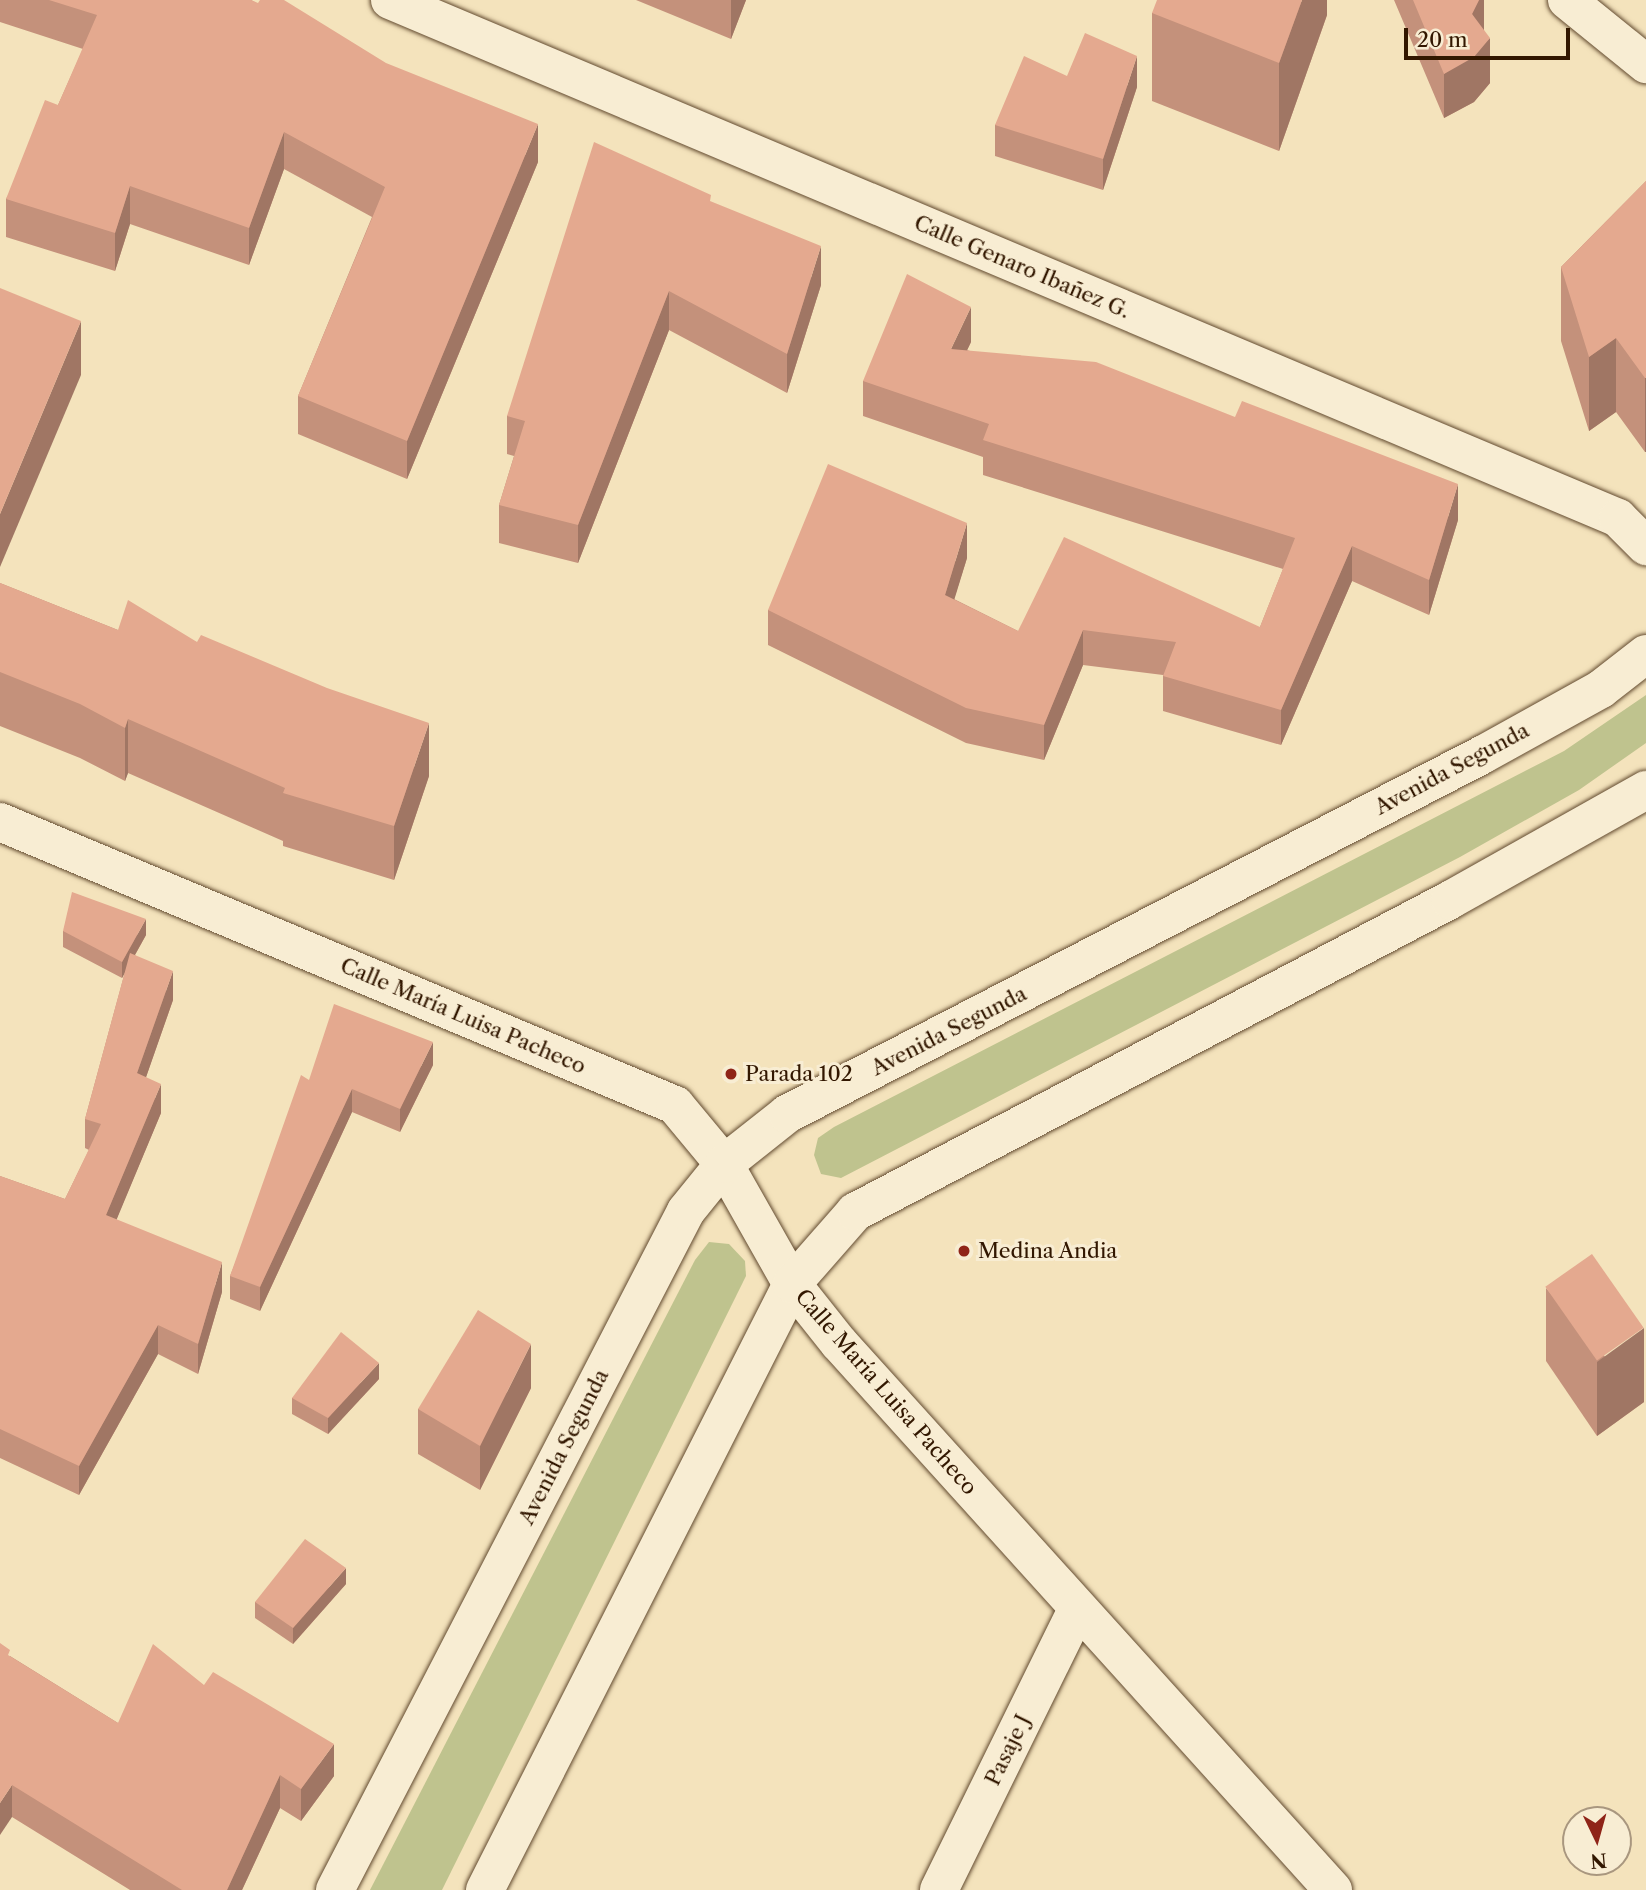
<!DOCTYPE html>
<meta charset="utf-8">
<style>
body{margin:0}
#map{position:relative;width:1646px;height:1890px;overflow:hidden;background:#f4e3bc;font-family:"Libre Caslon Text",serif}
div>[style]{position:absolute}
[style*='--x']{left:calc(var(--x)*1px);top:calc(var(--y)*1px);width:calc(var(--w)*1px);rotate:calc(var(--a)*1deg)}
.green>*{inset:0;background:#bfc38e}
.roads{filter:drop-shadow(0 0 2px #624a2f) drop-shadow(0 0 2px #624a2f)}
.minor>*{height:38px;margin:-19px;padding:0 19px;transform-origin:19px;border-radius:19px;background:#f8edd3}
.tertiary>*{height:38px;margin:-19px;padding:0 19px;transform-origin:19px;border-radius:19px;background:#f8edd3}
.secondary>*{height:38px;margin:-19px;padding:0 19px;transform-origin:19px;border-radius:19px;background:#f8edd3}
.wall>*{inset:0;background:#c4917b}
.shaded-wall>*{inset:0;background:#a07664;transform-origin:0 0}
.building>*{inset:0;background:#e4a98f;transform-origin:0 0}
.dots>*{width:19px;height:19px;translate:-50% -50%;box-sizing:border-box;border:4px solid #f8edd3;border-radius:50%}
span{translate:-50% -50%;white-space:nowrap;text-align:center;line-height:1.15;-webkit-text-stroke:6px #f8edd3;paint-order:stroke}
.street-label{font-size:21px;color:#321700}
.poi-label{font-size:21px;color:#321700}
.left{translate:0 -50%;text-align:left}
.north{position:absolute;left:1562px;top:1806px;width:70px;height:70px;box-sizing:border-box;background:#f8edd3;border:2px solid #a9977f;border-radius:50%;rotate:175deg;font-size:19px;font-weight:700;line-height:28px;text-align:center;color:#321700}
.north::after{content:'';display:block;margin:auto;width:24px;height:32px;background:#8f2418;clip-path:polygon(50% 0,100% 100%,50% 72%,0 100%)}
.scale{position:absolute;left:1404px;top:28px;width:166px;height:32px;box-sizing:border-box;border:4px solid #321700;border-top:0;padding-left:9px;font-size:21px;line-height:24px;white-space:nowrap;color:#321700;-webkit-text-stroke:5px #f8edd3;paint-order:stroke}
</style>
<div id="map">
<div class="green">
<i style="clip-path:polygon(1646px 695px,1646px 743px,1579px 790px,1460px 857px,841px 1178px,821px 1174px,814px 1155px,818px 1138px,834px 1127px,1564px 751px)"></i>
<i style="clip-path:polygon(709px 1242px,729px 1244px,745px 1261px,746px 1276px,442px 1890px,370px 1890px,695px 1260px)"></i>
</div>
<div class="roads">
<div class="minor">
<i style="--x:390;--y:0;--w:1333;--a:22.87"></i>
<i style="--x:1618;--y:518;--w:40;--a:45"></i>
<i style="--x:0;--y:822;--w:732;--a:22.75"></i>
<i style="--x:675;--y:1105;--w:77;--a:50.3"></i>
<i style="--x:724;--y:1164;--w:138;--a:60.5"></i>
<i style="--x:792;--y:1284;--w:75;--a:51.5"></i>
<i style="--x:839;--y:1343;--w:737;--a:47.91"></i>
<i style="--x:939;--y:1890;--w:313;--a:-63.8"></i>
</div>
<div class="tertiary">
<i style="--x:1567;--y:0;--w:102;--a:39"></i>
</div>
<div class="secondary">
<i style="--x:335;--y:1890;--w:764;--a:-62.66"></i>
<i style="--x:686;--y:1211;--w:60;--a:-51"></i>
<i style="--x:724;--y:1164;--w:80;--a:-38.4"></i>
<i style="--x:787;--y:1114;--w:782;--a:-27.32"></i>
<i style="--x:1482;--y:755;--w:136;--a:-29"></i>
<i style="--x:1601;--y:689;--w:57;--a:-37.9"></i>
<i style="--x:485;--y:1890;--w:679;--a:-63.13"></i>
<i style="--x:792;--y:1284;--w:96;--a:-48.8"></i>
<i style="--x:855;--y:1212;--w:672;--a:-27.67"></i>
<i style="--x:1450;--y:900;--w:225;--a:-29.3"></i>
</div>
</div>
<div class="wall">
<i style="clip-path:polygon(0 0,251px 0,538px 162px,407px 479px,298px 434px,298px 396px,372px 217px,284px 169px,249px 265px,130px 224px,115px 271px,6px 237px,6px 199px,58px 105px,83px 49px,0 22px)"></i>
<i style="clip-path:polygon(636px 0,746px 0,731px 39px)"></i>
<i style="clip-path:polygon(1327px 0,1327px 15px,1279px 151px,1152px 101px,1152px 13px)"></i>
<i style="clip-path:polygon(1394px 0,1484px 0,1484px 30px,1490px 83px,1474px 102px,1444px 118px)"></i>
<i style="clip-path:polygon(1067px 76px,1137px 87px,1103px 190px,995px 156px,995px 125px)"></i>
<i style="clip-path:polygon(1646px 181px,1645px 452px,1616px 412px,1589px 431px,1561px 341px,1561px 267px)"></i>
<i style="clip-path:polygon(711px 202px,821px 285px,787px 393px,669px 330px,578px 563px,499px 543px,499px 505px,514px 456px,507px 454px,507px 416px)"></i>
<i style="clip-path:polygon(971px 342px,967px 350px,1458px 520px,1429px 615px,1352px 581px,1281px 745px,1163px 711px,1163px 675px,1083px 665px,1044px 760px,966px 743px,768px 645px,768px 610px,967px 558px,954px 599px,1018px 631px,1260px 627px,1283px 569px,983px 475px,983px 457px,863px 416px,863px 381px)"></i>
<i style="clip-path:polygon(0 583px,118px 630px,197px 642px,429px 776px,394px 880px,283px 846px,283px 841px,128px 773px,125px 781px,80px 758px,0 726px)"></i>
<i style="clip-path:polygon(63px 931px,146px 935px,135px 955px,173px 1000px,146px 1077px,161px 1113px,116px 1220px,222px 1292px,198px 1374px,158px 1354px,79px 1495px,0 1458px,0 1176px,65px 1199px,89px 1150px,85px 1148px,85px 1119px,125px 972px,122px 978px,63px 947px)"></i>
<i style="clip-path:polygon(433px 1065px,400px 1132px,352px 1112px,260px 1311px,230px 1299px,230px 1276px,309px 1080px)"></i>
<i style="clip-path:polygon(1546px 1288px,1644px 1402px,1597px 1436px,1546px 1361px)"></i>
<i style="clip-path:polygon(379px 1379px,328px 1434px,292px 1414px,292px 1398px)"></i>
<i style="clip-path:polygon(531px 1388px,480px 1490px,418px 1454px,418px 1409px)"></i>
<i style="clip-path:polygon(346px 1584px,293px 1644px,255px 1618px,255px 1602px)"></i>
<i style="clip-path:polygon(10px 1656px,118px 1723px,204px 1685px,334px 1776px,301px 1821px,280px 1808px,242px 1890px,130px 1890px,12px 1817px)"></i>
</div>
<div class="shaded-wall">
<i style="clip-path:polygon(731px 0,746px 0,731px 39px)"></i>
<i style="clip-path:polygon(1302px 0,1327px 0,1327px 15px,1279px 151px,1279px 63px)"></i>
<i style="clip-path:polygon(1479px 0,1484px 0,1484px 34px,1472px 14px)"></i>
<i style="clip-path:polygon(1490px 38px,1490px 83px,1474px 102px,1444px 118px,1444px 74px)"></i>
<i style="clip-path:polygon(1137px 56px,1137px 87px,1103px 190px,1103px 159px)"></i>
<i style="clip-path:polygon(538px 124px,538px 162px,407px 479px,407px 441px)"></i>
<i style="clip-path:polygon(284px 132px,284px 169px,249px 265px,249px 228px)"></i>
<i style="clip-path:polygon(130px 186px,130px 224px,115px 271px,115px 233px)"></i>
<i style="clip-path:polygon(821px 246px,821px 285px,787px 393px,787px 354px)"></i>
<i style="clip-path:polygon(669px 291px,669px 330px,578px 563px,578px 525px)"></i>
<i style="clip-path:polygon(971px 307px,971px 342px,951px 384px,951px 349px)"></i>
<i style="clip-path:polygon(81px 321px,81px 375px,0 567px,0 514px)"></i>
<i style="clip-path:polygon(1616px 338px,1616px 412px,1589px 431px,1589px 357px)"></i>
<i style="left:1645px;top:378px;width:1px;height:74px"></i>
<i style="clip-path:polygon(1458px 484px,1458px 520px,1429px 615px,1429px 580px)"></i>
<i style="clip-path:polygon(967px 523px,967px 558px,945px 630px,945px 595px)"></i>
<i style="clip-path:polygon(1352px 546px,1352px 581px,1281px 745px,1281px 710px)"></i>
<i style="clip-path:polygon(1083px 630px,1083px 665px,1044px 760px,1044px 725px)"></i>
<i style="clip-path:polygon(128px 719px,128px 773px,125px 781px,125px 728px)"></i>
<i style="clip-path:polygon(429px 723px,429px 776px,394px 880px,394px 826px)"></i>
<i style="clip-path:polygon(146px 919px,146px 935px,122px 978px,122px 962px)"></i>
<i style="clip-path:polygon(173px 971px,173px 1000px,137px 1103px,137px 1073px)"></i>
<i style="clip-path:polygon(433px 1042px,433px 1065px,400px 1132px,400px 1109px)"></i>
<i style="clip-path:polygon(161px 1084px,161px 1113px,106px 1245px,106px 1215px)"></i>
<i style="clip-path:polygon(352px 1089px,352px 1112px,260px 1311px,260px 1287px)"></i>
<i style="clip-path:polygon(222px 1262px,222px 1292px,198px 1374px,198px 1344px)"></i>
<i style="clip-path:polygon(158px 1325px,158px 1354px,79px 1495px,79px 1466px)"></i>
<i style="clip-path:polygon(1644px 1328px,1644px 1402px,1597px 1436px,1597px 1362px)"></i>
<i style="clip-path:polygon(531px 1344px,531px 1388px,480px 1490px,480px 1446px)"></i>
<i style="clip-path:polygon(379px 1363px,379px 1379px,328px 1434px,328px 1418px)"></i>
<i style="clip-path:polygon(346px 1568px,346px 1584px,293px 1644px,293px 1628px)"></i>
<i style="clip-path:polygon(334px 1744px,334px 1776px,301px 1821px,301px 1789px)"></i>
<i style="clip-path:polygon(280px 1775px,280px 1808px,242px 1890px,227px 1890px)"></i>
<i style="clip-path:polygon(12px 1785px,12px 1817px,0 1835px,0 1803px)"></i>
</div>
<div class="building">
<i style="clip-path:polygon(49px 0,251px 0,258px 3px,260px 0,284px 0,386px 63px,538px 124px,407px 441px,298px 396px,385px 187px,284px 132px,249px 228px,130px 186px,115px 233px,6px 199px,45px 100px,58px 105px,97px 15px)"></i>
<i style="clip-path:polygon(1157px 0,1302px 0,1279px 63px,1152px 13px)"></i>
<i style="clip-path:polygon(1413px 0,1479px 0,1472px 14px,1490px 38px,1474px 57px,1444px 74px)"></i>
<i style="clip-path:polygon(1085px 33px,1137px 56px,1103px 159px,995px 125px,1024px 56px,1067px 76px)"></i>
<i style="clip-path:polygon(594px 142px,711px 195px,710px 201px,821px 246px,787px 354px,669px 291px,578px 525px,499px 505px,525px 421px,507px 416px)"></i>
<i style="clip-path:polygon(1646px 181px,1646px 378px,1645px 378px,1616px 338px,1589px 357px,1561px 267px)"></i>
<i style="clip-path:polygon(907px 274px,971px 307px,951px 349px,1096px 362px,1235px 417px,1242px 401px,1458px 484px,1429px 580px,1352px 546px,1281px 710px,1163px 676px,1176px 642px,1083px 630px,1044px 725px,966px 708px,768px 610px,828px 464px,967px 523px,945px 595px,1018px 631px,1064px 537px,1260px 627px,1295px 538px,983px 440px,989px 424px,863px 381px)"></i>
<i style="clip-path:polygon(0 288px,81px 321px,0 514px)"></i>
<i style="clip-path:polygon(0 583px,118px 630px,128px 600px,197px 642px,201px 635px,327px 688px,429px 723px,394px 826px,283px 793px,285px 788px,128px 719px,125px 728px,80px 704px,0 672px)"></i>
<i style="clip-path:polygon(72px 892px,146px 919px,122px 962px,63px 931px)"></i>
<i style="clip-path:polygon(130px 953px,173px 971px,137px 1073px,161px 1084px,106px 1215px,222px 1262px,198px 1344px,158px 1325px,79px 1466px,0 1429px,0 1176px,65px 1199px,101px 1124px,85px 1119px)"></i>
<i style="clip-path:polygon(334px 1004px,433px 1042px,400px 1109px,352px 1089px,260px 1287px,230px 1276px,301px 1075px,309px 1080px)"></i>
<i style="left:1592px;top:1254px;width:90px;height:57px;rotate:55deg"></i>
<i style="clip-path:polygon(478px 1310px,531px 1344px,480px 1446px,418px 1409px)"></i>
<i style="clip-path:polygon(341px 1332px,379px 1363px,328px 1418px,292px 1398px)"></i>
<i style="clip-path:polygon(305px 1539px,346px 1568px,293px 1628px,255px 1602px)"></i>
<i style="clip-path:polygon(0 1643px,10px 1650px,8px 1655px,118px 1723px,153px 1644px,204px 1685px,213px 1672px,334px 1744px,301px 1789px,280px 1775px,227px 1890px,182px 1890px,12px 1785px,0 1803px)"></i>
</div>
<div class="dots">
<i style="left:731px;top:1074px;background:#8f2418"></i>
<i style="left:964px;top:1251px;background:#8f2418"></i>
</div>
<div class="street-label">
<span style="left:1022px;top:267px;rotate:23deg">Calle Genaro Ibañez G.</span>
<span style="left:1452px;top:769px;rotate:-28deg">Avenida Segunda</span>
<span style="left:463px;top:1016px;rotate:23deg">Calle María Luisa Pacheco</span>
<span style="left:949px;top:1031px;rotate:-27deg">Avenida Segunda</span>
<span style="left:886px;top:1392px;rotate:49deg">Calle María Luisa Pacheco</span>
<span style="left:564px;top:1447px;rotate:-63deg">Avenida Segunda</span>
<span style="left:1008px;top:1750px;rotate:-64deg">Pasaje J</span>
</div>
<div class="poi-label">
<span class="left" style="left:745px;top:1074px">Parada 102</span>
<span class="left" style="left:978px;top:1251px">Medina Andia</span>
</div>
<div class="north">N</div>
<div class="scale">20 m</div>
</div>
